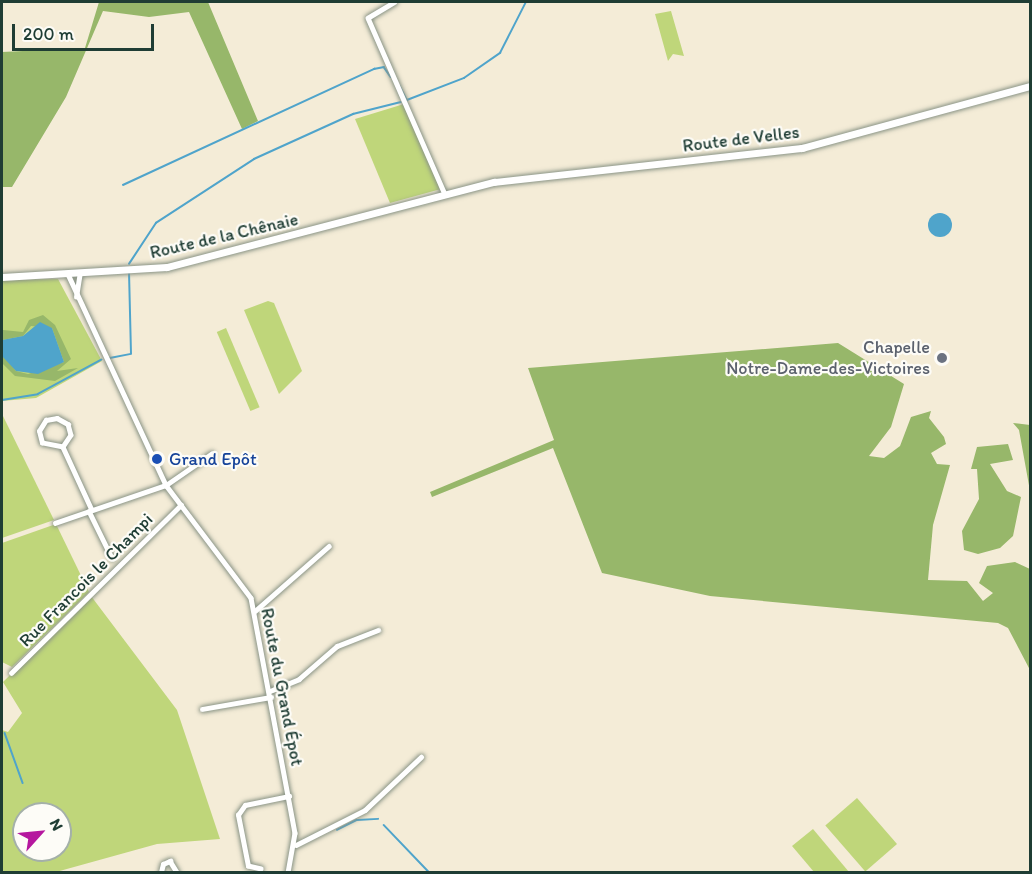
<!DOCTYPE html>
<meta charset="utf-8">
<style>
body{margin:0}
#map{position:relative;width:1032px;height:874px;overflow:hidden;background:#f4ecd7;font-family:Itim,sans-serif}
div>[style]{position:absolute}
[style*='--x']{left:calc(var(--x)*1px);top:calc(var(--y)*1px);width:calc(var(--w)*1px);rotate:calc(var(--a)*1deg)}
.green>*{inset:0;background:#bfd67a;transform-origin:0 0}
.forest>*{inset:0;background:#97b76a}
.water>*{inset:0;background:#4fa4cb}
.round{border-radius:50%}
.stream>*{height:1.5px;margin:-0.75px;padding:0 0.75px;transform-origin:0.75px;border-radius:0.75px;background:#4fa4cb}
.roads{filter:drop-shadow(0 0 2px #8a9486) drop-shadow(0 0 2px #8a9486)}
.street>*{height:4.5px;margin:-2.25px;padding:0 2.25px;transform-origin:2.25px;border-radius:2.25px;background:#fff}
.secondary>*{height:7px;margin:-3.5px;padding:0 3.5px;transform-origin:3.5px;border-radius:3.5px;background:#fff}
.dots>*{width:16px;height:16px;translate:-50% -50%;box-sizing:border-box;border:3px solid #fdfcf7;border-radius:50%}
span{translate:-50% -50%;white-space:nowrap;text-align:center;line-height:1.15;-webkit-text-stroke:4.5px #fdfcf7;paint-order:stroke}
.street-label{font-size:18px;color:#1f3d34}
.worship-label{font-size:18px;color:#5b616d}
.right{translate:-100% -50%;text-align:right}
.transit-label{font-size:18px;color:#164399}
.left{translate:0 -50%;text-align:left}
.frame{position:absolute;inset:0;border:3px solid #1f3d34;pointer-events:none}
.north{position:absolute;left:12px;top:802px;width:60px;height:60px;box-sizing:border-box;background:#fdfcf7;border:2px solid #a4b0a9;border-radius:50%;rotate:63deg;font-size:16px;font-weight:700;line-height:24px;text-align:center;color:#1f3d34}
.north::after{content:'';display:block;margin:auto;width:21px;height:27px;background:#b5179e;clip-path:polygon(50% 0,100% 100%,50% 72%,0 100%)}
.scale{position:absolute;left:12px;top:24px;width:142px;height:27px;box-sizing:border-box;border:3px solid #1f3d34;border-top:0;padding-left:8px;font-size:18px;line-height:21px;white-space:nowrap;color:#1f3d34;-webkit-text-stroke:4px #fdfcf7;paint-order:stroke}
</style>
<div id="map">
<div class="green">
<i style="clip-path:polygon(671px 11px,684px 56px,673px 54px,668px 61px,655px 14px)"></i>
<i style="clip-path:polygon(404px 104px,441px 189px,390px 203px,355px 119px)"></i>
<i style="clip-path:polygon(58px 279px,102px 361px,36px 398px,2px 401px,2px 280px)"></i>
<i style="clip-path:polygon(268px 301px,274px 303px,302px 371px,279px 394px,244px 310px)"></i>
<i style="left:226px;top:328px;width:86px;height:10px;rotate:67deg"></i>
<i style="clip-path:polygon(2px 414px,54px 520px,2px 538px)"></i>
<i style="clip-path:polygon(56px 524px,89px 592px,12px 667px,2px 662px,2px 543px)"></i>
<i style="clip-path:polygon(evenodd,91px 596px,177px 710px,220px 839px,157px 844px,56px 872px,2px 872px,2px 730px,8px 732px,22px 713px,3px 682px,91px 596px,24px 814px,60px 814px,60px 850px,24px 850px,24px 814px)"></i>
<i style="left:857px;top:798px;width:61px;height:42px;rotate:49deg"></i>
<i style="clip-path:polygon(813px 829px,849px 872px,814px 872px,792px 846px)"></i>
</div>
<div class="forest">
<i style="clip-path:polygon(99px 2px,208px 2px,258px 121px,242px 129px,189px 12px,149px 17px,103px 11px,66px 97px,12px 187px,2px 187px,2px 52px,85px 48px)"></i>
<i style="clip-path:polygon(43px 315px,55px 325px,71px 359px,57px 371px,78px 368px,55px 381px,15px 376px,2px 363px,2px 354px,16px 371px,28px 374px,64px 362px,52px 328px,31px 326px,23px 336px,2px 340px,3px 330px,23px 332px,29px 320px)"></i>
<i style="clip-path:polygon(838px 343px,904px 384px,891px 427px,869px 456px,884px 458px,900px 446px,911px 417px,931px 411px,929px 418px,944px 437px,946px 444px,931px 453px,937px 464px,950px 465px,933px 525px,928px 580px,967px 581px,983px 601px,993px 593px,979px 583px,987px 566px,1015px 562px,1030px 569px,1030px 670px,1008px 628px,998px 623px,710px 596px,602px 573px,553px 448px,432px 497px,430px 492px,554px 440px,528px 368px)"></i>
<i style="clip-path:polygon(1013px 423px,1030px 425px,1030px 491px,1019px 430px)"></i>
<i style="clip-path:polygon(1008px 444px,1013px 460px,990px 464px,1007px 491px,1021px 497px,1013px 536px,1000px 548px,978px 554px,964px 550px,962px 531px,979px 499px,977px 469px,971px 469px,977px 447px)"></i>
</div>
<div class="water">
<i class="round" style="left:928px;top:213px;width:24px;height:24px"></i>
<i style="clip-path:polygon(40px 322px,52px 328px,64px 362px,38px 374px,16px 371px,2px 356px,2px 340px,23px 336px)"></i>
</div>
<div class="stream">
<i style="--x:400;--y:86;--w:16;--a:63"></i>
<i style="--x:407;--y:100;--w:61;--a:-21.1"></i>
<i style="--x:464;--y:78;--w:44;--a:-34.8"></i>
<i style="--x:500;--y:53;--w:57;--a:-63"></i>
<i style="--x:123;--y:185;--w:277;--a:-24.8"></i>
<i style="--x:374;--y:69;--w:10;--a:-11"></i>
<i style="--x:384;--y:67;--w:12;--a:55"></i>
<i style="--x:129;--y:264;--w:49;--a:-56.6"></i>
<i style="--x:156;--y:223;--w:117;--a:-33.1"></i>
<i style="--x:254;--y:159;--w:109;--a:-24.4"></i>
<i style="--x:353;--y:114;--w:49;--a:-14"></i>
<i style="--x:110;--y:358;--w:21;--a:-11"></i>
<i style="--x:131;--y:354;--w:80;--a:-91.4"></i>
<i style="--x:2;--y:400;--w:36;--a:-9"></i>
<i style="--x:38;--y:394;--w:72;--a:-28.4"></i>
<i style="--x:5;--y:733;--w:53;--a:70.2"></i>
<i style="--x:384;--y:825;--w:65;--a:46.2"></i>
<i style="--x:337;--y:830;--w:22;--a:-27"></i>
<i style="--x:357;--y:820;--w:21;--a:-3"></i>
</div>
<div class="roads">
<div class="street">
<i style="--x:395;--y:2;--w:31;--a:149"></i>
<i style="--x:368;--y:18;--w:192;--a:66.4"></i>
<i style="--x:68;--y:274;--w:233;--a:65.1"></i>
<i style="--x:166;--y:485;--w:141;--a:53"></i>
<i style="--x:251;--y:598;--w:239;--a:79.4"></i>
<i style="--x:295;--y:833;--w:40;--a:100"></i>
<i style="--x:76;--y:297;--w:24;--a:-81"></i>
<i style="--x:63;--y:447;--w:21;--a:-169"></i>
<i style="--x:42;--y:443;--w:12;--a:-104"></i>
<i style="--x:39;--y:431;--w:13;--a:-58"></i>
<i style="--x:46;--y:420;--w:11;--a:-10"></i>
<i style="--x:57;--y:418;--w:13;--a:29"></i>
<i style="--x:68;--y:424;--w:11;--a:75"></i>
<i style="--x:71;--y:435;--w:14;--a:124"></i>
<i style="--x:63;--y:447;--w:69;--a:65.3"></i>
<i style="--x:89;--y:511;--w:52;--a:63.9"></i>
<i style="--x:55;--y:523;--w:117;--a:-18.9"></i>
<i style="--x:166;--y:485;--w:55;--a:-34.6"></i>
<i style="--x:255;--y:611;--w:98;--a:-41.3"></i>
<i style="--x:11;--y:673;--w:239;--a:-44.7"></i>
<i style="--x:270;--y:691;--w:31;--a:-22"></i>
<i style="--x:299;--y:679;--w:50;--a:-41"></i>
<i style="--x:337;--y:646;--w:44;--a:-21.3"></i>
<i style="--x:202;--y:709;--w:70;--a:-9.9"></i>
<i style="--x:296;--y:845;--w:77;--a:-26.9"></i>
<i style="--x:365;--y:810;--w:77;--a:-43.4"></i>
<i style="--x:261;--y:869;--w:13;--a:-167"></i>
<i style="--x:248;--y:866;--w:52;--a:-101.1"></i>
<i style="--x:238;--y:815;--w:12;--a:-55"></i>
<i style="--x:245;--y:805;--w:45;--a:-11.6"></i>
<i style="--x:161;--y:872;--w:8;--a:-76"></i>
<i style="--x:163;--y:864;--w:8;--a:-23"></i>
<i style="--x:170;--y:861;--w:13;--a:58"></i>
</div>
<div class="secondary">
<i style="--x:2;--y:277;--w:165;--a:-3.5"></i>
<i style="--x:167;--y:267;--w:338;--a:-14.6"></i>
<i style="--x:494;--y:182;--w:310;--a:-6.3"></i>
<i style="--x:802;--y:148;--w:236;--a:-15.2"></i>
</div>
</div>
<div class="dots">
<i style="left:942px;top:358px;background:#6b7280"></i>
<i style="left:157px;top:459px;background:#1a4fb4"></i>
</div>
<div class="street-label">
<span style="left:741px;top:139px;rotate:-7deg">Route de Velles</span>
<span style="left:224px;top:236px;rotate:-13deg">Route de la Chênaie</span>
<span style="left:86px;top:580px;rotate:-45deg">Rue Francois le Champi</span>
<span style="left:282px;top:687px;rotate:79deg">Route du Grand Épot</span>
</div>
<div class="worship-label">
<span class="right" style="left:930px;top:358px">Chapelle<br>Notre-Dame-des-Victoires</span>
</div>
<div class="transit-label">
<span class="left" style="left:169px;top:459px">Grand Epôt</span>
</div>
<div class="frame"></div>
<div class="north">N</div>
<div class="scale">200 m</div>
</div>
